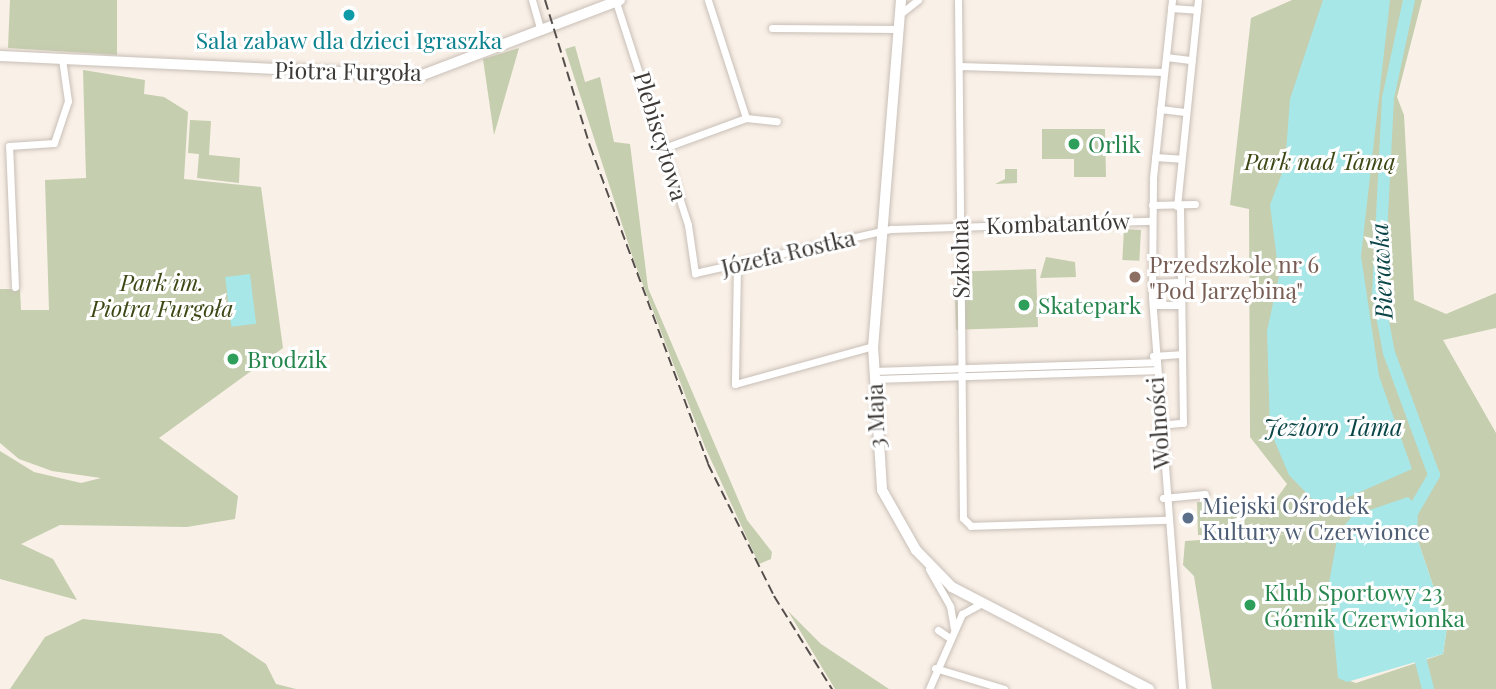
<!DOCTYPE html>
<meta charset="utf-8">
<style>
body{margin:0}
#map{position:relative;width:1496px;height:689px;overflow:hidden;background:#f9f0e7;font-family:"Playfair Display",serif}
div>[style]{position:absolute}
[style*='--x']{left:calc(var(--x)*1px);top:calc(var(--y)*1px);width:calc(var(--w)*1px);rotate:calc(var(--a)*1deg)}
.green>*{inset:0;background:#c5ceae;transform-origin:0 0}
.water>*{inset:0;background:#a8e7e8;transform-origin:0 0}
.river>*{height:12px;margin:-6px;padding:0 6px;transform-origin:6px;border-radius:6px;background:#a8e7e8}
.roads{filter:drop-shadow(0 0 2px #c8bfb7) drop-shadow(0 0 2px #c8bfb7)}
.street>*{height:7px;margin:-3.5px;padding:0 3.5px;transform-origin:3.5px;border-radius:3.5px;background:#fff}
.secondary>*{height:10px;margin:-5px;padding:0 5px;transform-origin:5px;border-radius:5px;background:#fff}
.rail>*{height:2px;margin-top:-1px;transform-origin:0;background:repeating-linear-gradient(90deg,#534e4b 0 10px,transparent 0 15px)}
.dots>*{width:19px;height:19px;translate:-50% -50%;box-sizing:border-box;border:4px solid #fff;border-radius:50%}
span{translate:-50% -50%;white-space:nowrap;text-align:center;line-height:1.15;-webkit-text-stroke:6px #fff;paint-order:stroke}
.culture-label{font-size:23px;color:#0d838f}
.street-label{font-size:23px;color:#3d3936}
.leisure-label{font-size:23px;color:#27864d}
.left{translate:0 -50%;text-align:left}
.park-label{font-size:23px;color:#3c4714;font-style:italic}
.education-label{font-size:23px;color:#785e54}
.service-label{font-size:23px;color:#4e5e75}
.water-label{font-size:24px;color:#0a4547;font-style:italic}
</style>
<div id="map">
<div class="green">
<i style="clip-path:polygon(10px 0,117px 0,117px 55px,8px 48px)"></i>
<i style="clip-path:polygon(evenodd,1292px 0,1422px 0,1397px 97px,1404px 115px,1414px 300px,1446px 314px,1496px 293px,1496px 328px,1443px 340px,1496px 433px,1496px 689px,1212px 689px,1194px 576px,1183px 565px,1185px 541px,1290px 534px,1198px 535px,1197px 502px,1272px 505px,1287px 484px,1250px 437px,1249px 209px,1230px 205px,1251px 18px,1292px 0,1417px 538px,1447px 627px,1443px 654px,1356px 683px,1338px 677px,1339px 636px,1417px 538px)"></i>
<i style="clip-path:polygon(575px 46px,585px 82px,600px 77px,614px 142px,630px 144px,648px 288px,747px 520px,772px 552px,771px 559px,759px 564px,705px 447px,634px 261px,565px 49px)"></i>
<i style="clip-path:polygon(519px 48px,494px 135px,483px 59px)"></i>
<i style="clip-path:polygon(83px 70px,145px 80px,144px 94px,164px 97px,188px 112px,184px 179px,261px 187px,283px 348px,159px 438px,238px 496px,235px 519px,187px 527px,60px 525px,21px 544px,53px 559px,77px 600px,0 579px,0 451px,34px 472px,81px 483px,101px 478px,52px 471px,19px 459px,0 443px,0 289px,20px 289px,21px 310px,49px 310px,45px 180px,86px 178px)"></i>
<i style="clip-path:polygon(190px 120px,211px 121px,209px 155px,240px 158px,239px 183px,197px 178px,199px 154px,188px 153px)"></i>
<i style="clip-path:polygon(1042px 129px,1105px 129px,1106px 177px,1074px 177px,1074px 159px,1042px 159px)"></i>
<i style="clip-path:polygon(1005px 169px,1017px 169px,1017px 183px,995px 184px,1005px 179px)"></i>
<i style="left:1124px;top:229px;width:17px;height:31px;rotate:3deg"></i>
<i style="clip-path:polygon(1046px 257px,1075px 262px,1076px 277px,1040px 278px)"></i>
<i style="left:1036px;top:269px;width:58px;height:82px;rotate:88deg"></i>
<i style="clip-path:polygon(788px 611px,821px 644px,889px 689px,835px 689px)"></i>
<i style="clip-path:polygon(83px 619px,221px 634px,266px 664px,276px 684px,296px 689px,10px 689px,45px 637px)"></i>
</div>
<div class="water">
<i style="clip-path:polygon(1323px 0,1390px 0,1361px 256px,1379px 376px,1412px 469px,1333px 504px,1314px 501px,1289px 475px,1270px 430px,1267px 331px,1279px 276px,1270px 205px,1285px 165px,1290px 99px)"></i>
<i style="left:250px;top:274px;width:50px;height:25px;rotate:83deg"></i>
<i style="clip-path:polygon(1408px 497px,1418px 507px,1417px 538px,1447px 627px,1443px 654px,1347px 682px,1338px 678px,1329px 583px,1338px 534px,1352px 516px)"></i>
</div>
<div class="river">
<i style="--x:1409;--y:518;--w:50;--a:-59.8"></i>
<i style="--x:1434;--y:475;--w:130;--a:-110.2"></i>
<i style="--x:1389;--y:353;--w:59;--a:-100.7"></i>
<i style="--x:1378;--y:295;--w:197;--a:-87.1"></i>
<i style="--x:1388;--y:98;--w:100;--a:-77.9"></i>
<i style="--x:1418;--y:650;--w:40;--a:75.6"></i>
</div>
<div class="roads">
<div class="street">
<i style="--x:532;--y:0;--w:32;--a:74"></i>
<i style="--x:958;--y:0;--w:518;--a:89.45"></i>
<i style="--x:963;--y:518;--w:11;--a:45"></i>
<i style="--x:971;--y:526;--w:194;--a:-1.8"></i>
<i style="--x:1172;--y:0;--w:180;--a:96.1"></i>
<i style="--x:1153;--y:179;--w:118;--a:90.5"></i>
<i style="--x:1152;--y:297;--w:393;--a:85.6"></i>
<i style="--x:616;--y:2;--w:234;--a:72.1"></i>
<i style="--x:688;--y:225;--w:49;--a:81.7"></i>
<i style="--x:695;--y:273;--w:201;--a:-12.7"></i>
<i style="--x:891;--y:229;--w:261;--a:-1.8"></i>
<i style="--x:1171;--y:8;--w:26;--a:4"></i>
<i style="--x:900;--y:14;--w:23;--a:-38"></i>
<i style="--x:772;--y:28;--w:127;--a:0.5"></i>
<i style="--x:1166;--y:57;--w:26;--a:7"></i>
<i style="--x:959;--y:66;--w:205;--a:1.7"></i>
<i style="--x:1160;--y:109;--w:25;--a:7"></i>
<i style="--x:746;--y:118;--w:31;--a:6"></i>
<i style="--x:664;--y:148;--w:87;--a:-20.1"></i>
<i style="--x:746;--y:118;--w:124;--a:-107.9"></i>
<i style="--x:1155;--y:157;--w:26;--a:4"></i>
<i style="--x:1152;--y:205;--w:43;--a:-1.3"></i>
<i style="--x:1177;--y:206;--w:207;--a:-84.2"></i>
<i style="--x:737;--y:265;--w:119;--a:91"></i>
<i style="--x:735;--y:384;--w:143;--a:-15.4"></i>
<i style="--x:1152;--y:283;--w:26;--a:-2"></i>
<i style="--x:15;--y:287;--w:141;--a:-92.4"></i>
<i style="--x:9;--y:146;--w:45;--a:-3.8"></i>
<i style="--x:54;--y:143;--w:44;--a:-71.6"></i>
<i style="--x:68;--y:101;--w:42;--a:-98.1"></i>
<i style="--x:1153;--y:305;--w:25;--a:0"></i>
<i style="--x:1153;--y:356;--w:27;--a:-4"></i>
<i style="--x:873;--y:371;--w:281;--a:-1.8"></i>
<i style="--x:874;--y:379;--w:280;--a:-1.8"></i>
<i style="--x:1158;--y:425;--w:25;--a:-5"></i>
<i style="--x:1183;--y:423;--w:217;--a:-90.8"></i>
<i style="--x:1163;--y:498;--w:42;--a:-5.4"></i>
<i style="--x:929;--y:569;--w:43;--a:60.4"></i>
<i style="--x:950;--y:606;--w:22;--a:80"></i>
<i style="--x:938;--y:630;--w:14;--a:34"></i>
<i style="--x:935;--y:668;--w:72;--a:16.9"></i>
<i style="--x:929;--y:689;--w:82;--a:-66.3"></i>
<i style="--x:962;--y:614;--w:23;--a:-29"></i>
</div>
<div class="secondary">
<i style="--x:901;--y:0;--w:347;--a:94.6"></i>
<i style="--x:873;--y:346;--w:144;--a:86.4"></i>
<i style="--x:882;--y:490;--w:69;--a:60.5"></i>
<i style="--x:916;--y:550;--w:52;--a:45.8"></i>
<i style="--x:952;--y:587;--w:222;--a:27.4"></i>
<i style="--x:0;--y:56;--w:420;--a:2.7"></i>
<i style="--x:420;--y:76;--w:214;--a:-20.8"></i>
</div>
</div>
<div class="rail">
<i style="--x:545;--y:0;--w:153;--a:72.9"></i>
<i style="--x:590;--y:146;--w:339;--a:69.6"></i>
<i style="--x:708;--y:464;--w:148;--a:63.4"></i>
<i style="--x:774;--y:596;--w:110;--a:58.1"></i>
</div>
<div class="dots">
<i style="left:349px;top:15px;background:#0f9aa8"></i>
<i style="left:1074px;top:144px;background:#2e9e5b"></i>
<i style="left:1135px;top:277px;background:#8d6e63"></i>
<i style="left:1024px;top:305px;background:#2e9e5b"></i>
<i style="left:233px;top:359px;background:#2e9e5b"></i>
<i style="left:1188px;top:518px;background:#5c6f8a"></i>
<i style="left:1250px;top:605px;background:#2e9e5b"></i>
</div>
<div class="culture-label">
<span style="left:349px;top:40px">Sala zabaw dla dzieci Igraszka</span>
</div>
<div class="street-label">
<span style="left:348px;top:71px;rotate:1deg">Piotra Furgoła</span>
<span style="left:661px;top:136px;rotate:73deg">Plebiscytowa</span>
<span style="left:1058px;top:223px;rotate:-2deg">Kombatantów</span>
<span style="left:788px;top:252px;rotate:-13deg">Józefa Rostka</span>
<span style="left:960px;top:259px;rotate:-91deg">Szkolna</span>
<span style="left:875px;top:416px;rotate:-92deg">3 Maja</span>
<span style="left:1158px;top:423px;rotate:-94deg">Wolności</span>
</div>
<div class="leisure-label">
<span class="left" style="left:1088px;top:144px">Orlik</span>
<span class="left" style="left:1038px;top:305px">Skatepark</span>
<span class="left" style="left:247px;top:359px">Brodzik</span>
<span class="left" style="left:1264px;top:605px">Klub Sportowy 23<br>Górnik Czerwionka</span>
</div>
<div class="park-label">
<span style="left:1320px;top:161px">Park nad Tamą</span>
<span style="left:162px;top:295px">Park im.<br>Piotra Furgoła</span>
</div>
<div class="education-label">
<span class="left" style="left:1149px;top:277px">Przedszkole nr 6<br>"Pod Jarzębiną"</span>
</div>
<div class="service-label">
<span class="left" style="left:1202px;top:518px">Miejski Ośrodek<br>Kultury w Czerwionce</span>
</div>
<div class="water-label">
<span style="left:1381px;top:271px;rotate:-93deg">Bierawka</span>
<span style="left:1333px;top:427px">Jezioro Tama</span>
</div>
</div>
